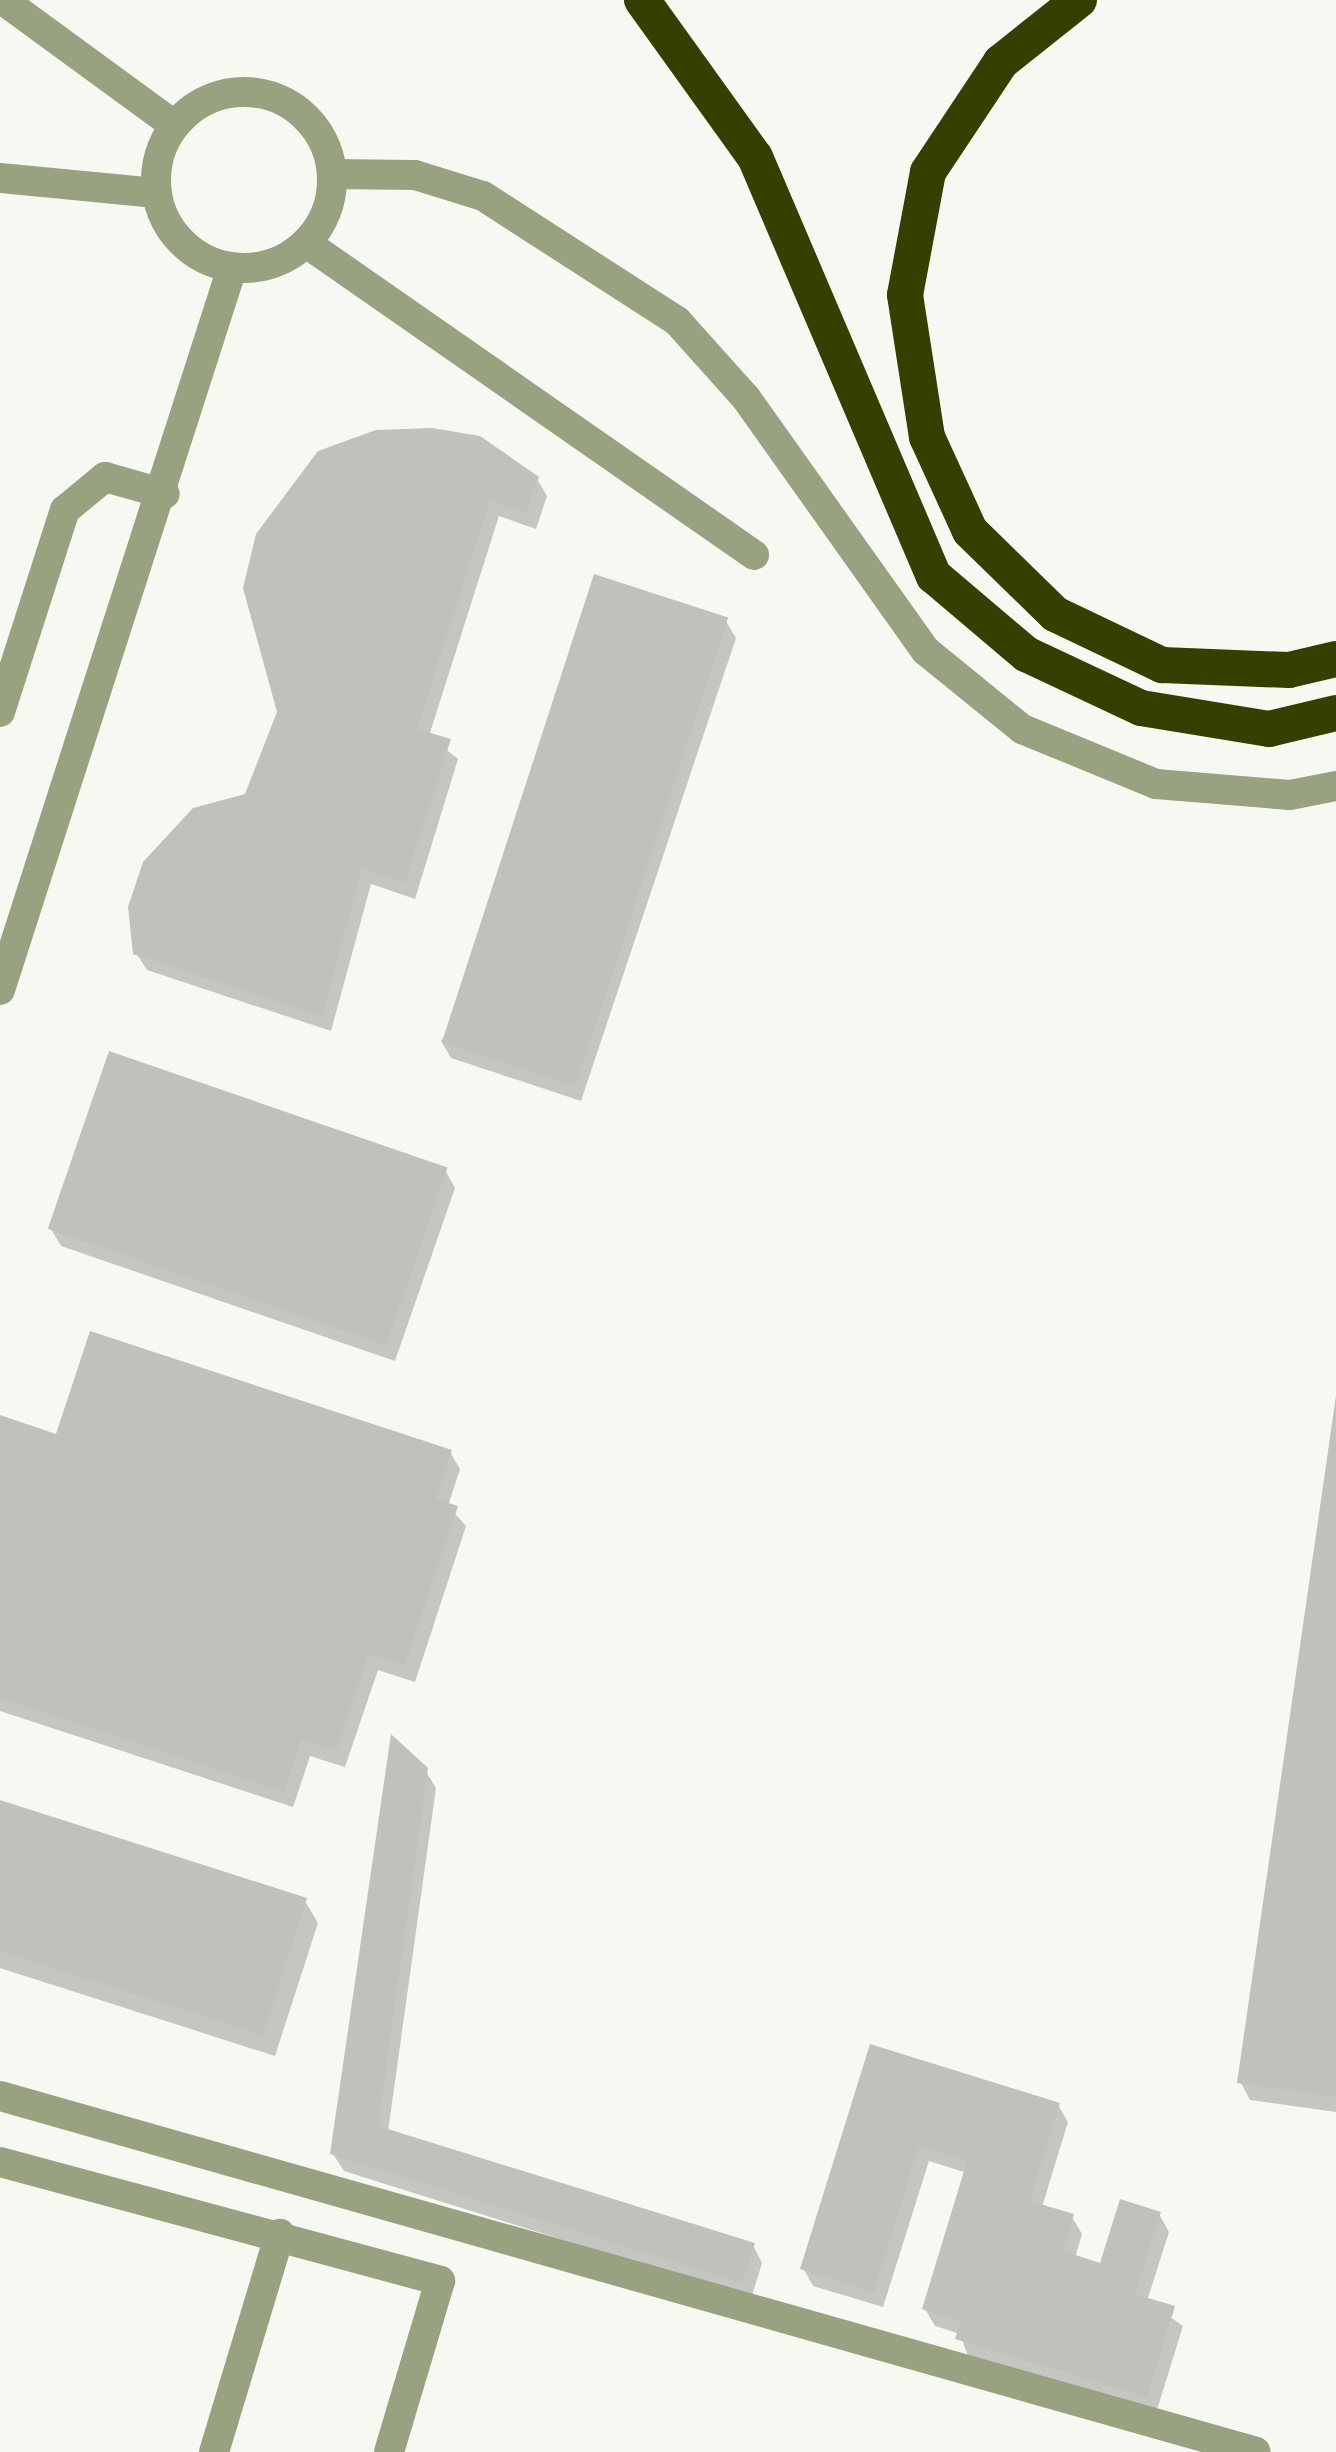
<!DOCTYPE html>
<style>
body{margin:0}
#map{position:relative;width:1336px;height:2452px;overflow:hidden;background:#f6f8f2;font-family:"Source Serif 4",serif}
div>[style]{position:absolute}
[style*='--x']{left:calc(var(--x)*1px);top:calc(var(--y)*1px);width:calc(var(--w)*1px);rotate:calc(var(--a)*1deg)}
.shadow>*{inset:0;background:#0003}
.building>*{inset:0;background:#bfc1bb;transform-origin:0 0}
.minor>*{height:30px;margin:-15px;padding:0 15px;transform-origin:15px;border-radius:15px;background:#98a280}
.minor>.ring{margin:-15px;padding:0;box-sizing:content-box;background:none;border:30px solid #98a280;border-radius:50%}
.highway>*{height:36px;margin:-18px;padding:0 18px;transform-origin:18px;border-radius:18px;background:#334000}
span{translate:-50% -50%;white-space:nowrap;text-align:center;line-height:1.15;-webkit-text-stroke:9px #fff;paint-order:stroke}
</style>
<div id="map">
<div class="shadow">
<i style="clip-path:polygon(537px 479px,547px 496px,536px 529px,499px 516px,429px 736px,458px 759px,415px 899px,371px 884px,331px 1031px,147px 970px,136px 953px,247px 796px,280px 712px,246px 588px)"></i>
<i style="clip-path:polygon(726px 621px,736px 638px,581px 1101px,451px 1058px,441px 1041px)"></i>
<i style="clip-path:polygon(445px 1170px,455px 1188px,395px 1361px,61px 1246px,51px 1229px)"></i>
<i style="clip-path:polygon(1336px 1397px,1336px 2112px,1250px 2100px,1241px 2083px)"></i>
<i style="clip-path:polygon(0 1418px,58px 1438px,450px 1452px,460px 1469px,448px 1506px,466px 1526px,415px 1682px,378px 1670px,345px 1767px,310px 1756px,293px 1807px,0 1711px)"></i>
<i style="clip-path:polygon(425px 1770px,436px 1788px,388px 2132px,753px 2245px,762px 2263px,751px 2299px,344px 2171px,333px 2154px)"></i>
<i style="clip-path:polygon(0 1804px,305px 1901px,318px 1923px,275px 2056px,0 1968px)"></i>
<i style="clip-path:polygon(872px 2048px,1058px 2105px,1068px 2122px,1042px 2207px,1072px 2217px,1082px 2234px,1075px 2258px,1102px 2266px,1159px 2214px,1169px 2232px,1147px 2301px,1183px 2326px,1156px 2413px,968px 2356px,960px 2334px,935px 2326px,925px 2309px,967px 2173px,929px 2161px,883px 2307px,813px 2286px,803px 2268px)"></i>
</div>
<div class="building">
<i style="clip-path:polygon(432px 428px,480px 436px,539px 477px,526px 513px,490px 500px,417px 729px,451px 739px,405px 883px,362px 868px,322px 1016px,133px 954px,128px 907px,143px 862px,193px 808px,245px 794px,277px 712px,243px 588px,256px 534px,318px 451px,376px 430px)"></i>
<i style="left:594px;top:574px;width:141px;height:493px;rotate:18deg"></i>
<i style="left:109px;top:1051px;width:358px;height:188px;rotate:19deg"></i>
<i style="clip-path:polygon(90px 1331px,452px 1450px,436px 1499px,458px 1506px,405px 1666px,369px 1654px,336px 1751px,301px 1740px,284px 1792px,0 1698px,0 1415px,56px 1434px)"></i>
<i style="clip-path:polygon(1336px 1396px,1336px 2097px,1237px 2083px)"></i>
<i style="clip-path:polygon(391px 1734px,428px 1768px,378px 2126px,755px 2243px,742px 2283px,330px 2154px)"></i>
<i style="clip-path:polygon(0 1800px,307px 1898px,263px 2035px,0 1951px)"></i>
<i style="clip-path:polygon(870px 2044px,1060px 2103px,1030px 2201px,1074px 2214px,1063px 2251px,1100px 2263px,1120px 2199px,1161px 2212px,1135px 2294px,1175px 2306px,1147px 2397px,955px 2339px,961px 2321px,922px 2309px,967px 2161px,919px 2146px,874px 2292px,800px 2269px)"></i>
</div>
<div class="minor">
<i style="--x:3;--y:0;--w:212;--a:36.2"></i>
<i class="ring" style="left:156px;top:92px;width:146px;height:146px"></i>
<i style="--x:332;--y:174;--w:83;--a:0.7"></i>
<i style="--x:415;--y:175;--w:71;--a:17.2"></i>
<i style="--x:483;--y:196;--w:231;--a:32.8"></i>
<i style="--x:677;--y:321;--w:103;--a:48.1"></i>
<i style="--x:746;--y:398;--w:310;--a:54.6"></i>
<i style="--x:926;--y:651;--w:124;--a:39.1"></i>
<i style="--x:1022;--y:729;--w:145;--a:22.3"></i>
<i style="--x:1156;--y:784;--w:134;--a:4.7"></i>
<i style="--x:1290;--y:795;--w:47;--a:-11.1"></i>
<i style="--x:0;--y:178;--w:157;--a:5.5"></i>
<i style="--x:306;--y:243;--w:546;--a:34.85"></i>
<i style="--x:0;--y:712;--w:212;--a:-72.2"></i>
<i style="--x:65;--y:510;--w:52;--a:-39.5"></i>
<i style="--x:105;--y:477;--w:62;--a:15.8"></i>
<i style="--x:0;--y:990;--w:758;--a:-72.19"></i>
<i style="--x:0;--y:2096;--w:1305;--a:15.82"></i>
<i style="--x:0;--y:2162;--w:456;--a:15.1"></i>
<i style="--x:440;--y:2281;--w:178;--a:106.6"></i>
<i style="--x:214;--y:2452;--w:228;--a:-73.2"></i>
</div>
<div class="highway">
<i style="--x:642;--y:0;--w:193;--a:54.3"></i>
<i style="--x:755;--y:157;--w:456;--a:66.9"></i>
<i style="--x:934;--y:576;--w:121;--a:40.3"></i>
<i style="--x:1026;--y:654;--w:127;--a:25.2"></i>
<i style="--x:1141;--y:708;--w:130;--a:9.3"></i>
<i style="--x:1269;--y:729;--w:69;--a:-13.4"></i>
<i style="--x:1079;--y:0;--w:100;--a:141.5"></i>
<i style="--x:1001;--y:62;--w:132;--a:123.6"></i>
<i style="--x:928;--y:172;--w:125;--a:100.6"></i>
<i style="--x:905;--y:295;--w:144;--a:81.2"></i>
<i style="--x:927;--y:437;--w:103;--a:65.4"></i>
<i style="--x:970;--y:531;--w:119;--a:44.3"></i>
<i style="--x:1055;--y:614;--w:119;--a:25.5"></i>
<i style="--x:1162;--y:665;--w:127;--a:2.3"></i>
<i style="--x:1289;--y:670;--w:48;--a:-13.2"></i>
</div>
</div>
